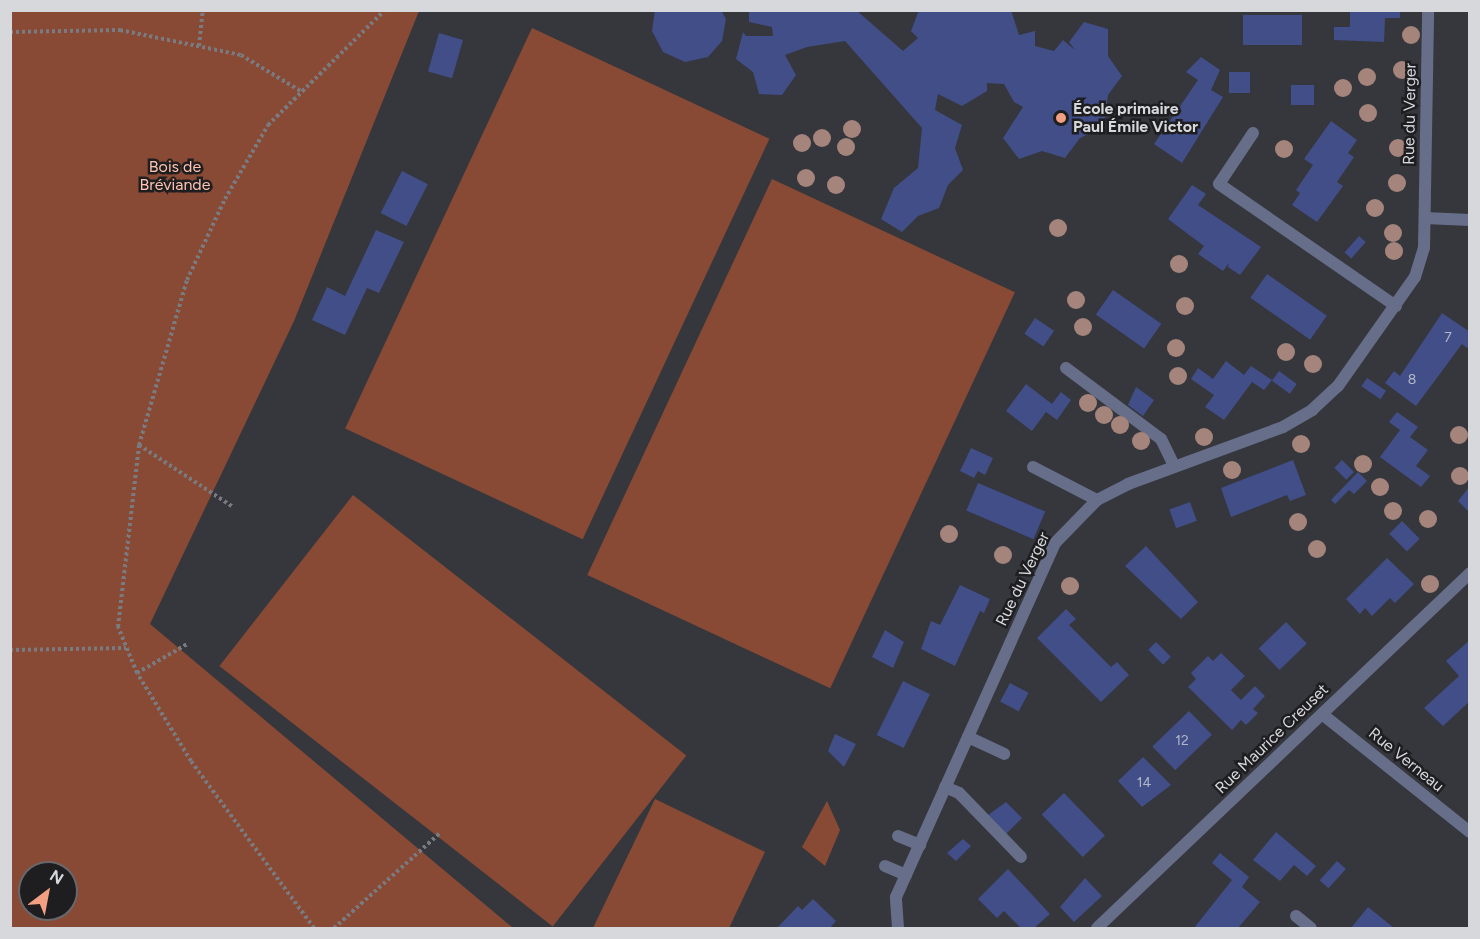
<!DOCTYPE html>
<meta charset="utf-8">
<style>
body{margin:0}
#map{position:relative;width:1480px;height:939px;overflow:hidden;background:#35373d;font-family:Figtree,sans-serif}
div>[style]{position:absolute}
[style*='--x']{left:calc(var(--x)*1px);top:calc(var(--y)*1px);width:calc(var(--w)*1px);rotate:calc(var(--a)*1deg)}
.green>*{inset:0;background:#884a34;transform-origin:0 0}
.building>*{inset:0;background:#414e87;transform-origin:0 0}
.path>*{height:4px;margin-top:-2px;transform-origin:0;background:repeating-linear-gradient(90deg,#797b80 0 3px,transparent 0 6px)}
.lane>*{height:12px;margin:-6px;padding:0 6px;transform-origin:6px;border-radius:6px;background:#676e89}
.street>*{height:12px;margin:-6px;padding:0 6px;transform-origin:6px;border-radius:6px;background:#676e89}
.trees>*{width:18px;height:18px;margin:-9px;border-radius:50%;background:#a4847b}
.dots>*{width:16px;height:16px;translate:-50% -50%;box-sizing:border-box;border:3px solid #1e1e21;border-radius:50%}
span{translate:-50% -50%;white-space:nowrap;text-align:center;line-height:1.15;-webkit-text-stroke:5px #1e1e21;paint-order:stroke}
.number-label{font-size:14px;color:#b2b6c7}
.number-label span{-webkit-text-stroke-width:0}
.poi-label{font-size:16px;color:#d7d8dc;font-weight:700}
.left{translate:0 -50%;text-align:left}
.street-label{font-size:16px;color:#d7d8dc}
.park-label{font-size:16px;color:#ffc3ae}
.frame{position:absolute;inset:0;border:12px solid #d7d8dc;pointer-events:none}
.north{position:absolute;left:18px;top:861px;width:60px;height:60px;box-sizing:border-box;background:#1e1e21;border:2px solid #68686c;border-radius:50%;rotate:32deg;font-size:16px;font-weight:700;line-height:24px;text-align:center;color:#d7d8dc}
.north::after{content:'';display:block;margin:auto;width:21px;height:27px;background:#f3a082;clip-path:polygon(50% 0,100% 100%,50% 72%,0 100%)}
</style>
<div id="map">
<div class="green">
<i style="clip-path:polygon(evenodd,10px 11px,419px 11px,294px 321px,150px 624px,513px 928px,11px 928px,10px 11px,30px 873px,66px 873px,66px 909px,30px 909px,30px 873px)"></i>
<i style="left:532px;top:28px;width:262px;height:442px;rotate:25deg"></i>
<i style="left:772px;top:179px;width:268px;height:437px;rotate:25deg"></i>
<i style="left:353px;top:495px;width:423px;height:217px;rotate:38deg"></i>
<i style="clip-path:polygon(655px 799px,765px 852px,729px 928px,593px 928px)"></i>
<i style="clip-path:polygon(827px 801px,840px 830px,825px 866px,802px 847px)"></i>
</div>
<div class="building">
<i style="clip-path:polygon(721px 10px,726px 19px,722px 41px,708px 57px,685px 62px,663px 52px,652px 31px,655px 10px)"></i>
<i style="clip-path:polygon(749px 10px,856px 10px,903px 51px,918px 38px,911px 31px,919px 10px,1011px 10px,1019px 35px,1035px 31px,1035px 46px,1054px 51px,1063px 40px,1075px 50px,1069px 42px,1084px 22px,1108px 29px,1108px 56px,1122px 76px,1108px 95px,1104px 127px,1080px 138px,1065px 158px,1042px 151px,1019px 159px,1003px 138px,1023px 107px,1014px 102px,1004px 84px,987px 83px,987px 91px,962px 106px,938px 94px,935px 110px,962px 125px,955px 148px,963px 170px,948px 185px,939px 208px,918px 216px,902px 232px,881px 219px,894px 188px,918px 168px,922px 128px,845px 41px,807px 47px,785px 55px,796px 75px,782px 95px,759px 94px,753px 72px,736px 59px,743px 32px,746px 36px,773px 36px,772px 27px,749px 22px)"></i>
<i style="clip-path:polygon(1350px 10px,1400px 10px,1400px 18px,1385px 18px,1384px 42px,1334px 40px,1334px 27px,1350px 27px)"></i>
<i style="left:1243px;top:15px;width:59px;height:30px"></i>
<i style="left:439px;top:33px;width:25px;height:40px;rotate:16deg"></i>
<i style="clip-path:polygon(1201px 57px,1220px 70px,1211px 90px,1223px 97px,1182px 163px,1154px 144px,1198px 80px,1186px 72px)"></i>
<i style="left:1229px;top:72px;width:21px;height:21px"></i>
<i style="left:1291px;top:85px;width:23px;height:20px"></i>
<i style="clip-path:polygon(1331px 121px,1357px 140px,1348px 153px,1354px 157px,1337px 182px,1343px 186px,1317px 222px,1292px 205px,1300px 193px,1296px 190px,1313px 165px,1304px 159px)"></i>
<i style="left:402px;top:171px;width:29px;height:47px;rotate:27deg"></i>
<i style="clip-path:polygon(1192px 185px,1206px 194px,1198px 205px,1261px 247px,1240px 275px,1228px 267px,1229px 263px,1223px 271px,1198px 254px,1204px 246px,1168px 219px)"></i>
<i style="clip-path:polygon(376px 230px,404px 242px,379px 293px,367px 288px,345px 335px,312px 320px,327px 287px,345px 296px)"></i>
<i style="left:1359px;top:236px;width:9px;height:22px;rotate:41deg"></i>
<i style="left:1267px;top:274px;width:73px;height:29px;rotate:35deg"></i>
<i style="left:1113px;top:290px;width:59px;height:30px;rotate:35deg"></i>
<i style="clip-path:polygon(1442px 313px,1470px 332px,1470px 345px,1467px 348px,1462px 344px,1416px 406px,1385px 383px,1394px 371px,1400px 376px)"></i>
<i style="left:1035px;top:318px;width:23px;height:19px;rotate:34deg"></i>
<i style="clip-path:polygon(1226px 361px,1244px 375px,1251px 366px,1272px 380px,1264px 390px,1252px 382px,1224px 420px,1205px 407px,1214px 395px,1191px 379px,1198px 368px,1213px 379px)"></i>
<i style="left:1279px;top:371px;width:22px;height:12px;rotate:36deg"></i>
<i style="left:1367px;top:378px;width:23px;height:10px;rotate:34deg"></i>
<i style="clip-path:polygon(1026px 384px,1052px 404px,1061px 392px,1071px 400px,1057px 420px,1046px 412px,1032px 431px,1006px 411px)"></i>
<i style="clip-path:polygon(1136px 387px,1154px 400px,1143px 416px,1128px 405px)"></i>
<i style="clip-path:polygon(1397px 412px,1418px 427px,1410px 437px,1428px 450px,1416px 466px,1430px 476px,1421px 487px,1380px 457px,1400px 430px,1389px 422px)"></i>
<i style="clip-path:polygon(971px 448px,993px 458px,985px 475px,978px 471px,974px 478px,960px 471px)"></i>
<i style="clip-path:polygon(1293px 460px,1306px 495px,1290px 501px,1287px 495px,1231px 517px,1221px 488px)"></i>
<i style="left:1342px;top:460px;width:17px;height:11px;rotate:45deg"></i>
<i style="clip-path:polygon(1358px 472px,1367px 481px,1354px 494px,1349px 490px,1335px 504px,1331px 500px)"></i>
<i style="left:978px;top:483px;width:73px;height:30px;rotate:23deg"></i>
<i style="clip-path:polygon(1470px 486px,1470px 513px,1458px 501px)"></i>
<i style="left:1190px;top:502px;width:20px;height:22px;rotate:70deg"></i>
<i style="left:1402px;top:521px;width:25px;height:18px;rotate:45deg"></i>
<i style="clip-path:polygon(1146px 546px,1198px 602px,1181px 619px,1125px 566px)"></i>
<i style="clip-path:polygon(1387px 558px,1414px 584px,1395px 603px,1390px 598px,1372px 616px,1365px 608px,1360px 614px,1346px 599px)"></i>
<i style="clip-path:polygon(960px 585px,990px 599px,984px 613px,980px 611px,955px 666px,921px 649px,931px 621px,940px 625px)"></i>
<i style="clip-path:polygon(1066px 609px,1076px 619px,1069px 625px,1111px 667px,1117px 662px,1129px 675px,1101px 702px,1037px 638px)"></i>
<i style="left:1286px;top:622px;width:30px;height:38px;rotate:46deg"></i>
<i style="clip-path:polygon(885px 630px,904px 642px,893px 668px,872px 657px)"></i>
<i style="clip-path:polygon(1470px 640px,1470px 701px,1443px 726px,1424px 708px,1459px 676px,1446px 661px)"></i>
<i style="left:1156px;top:642px;width:21px;height:11px;rotate:45deg"></i>
<i style="clip-path:polygon(1221px 653px,1245px 676px,1231px 690px,1241px 700px,1255px 686px,1265px 696px,1253px 709px,1258px 713px,1246px 725px,1241px 720px,1232px 730px,1188px 687px,1196px 679px,1191px 673px,1208px 656px,1213px 661px)"></i>
<i style="left:903px;top:681px;width:30px;height:60px;rotate:26deg"></i>
<i style="left:1010px;top:683px;width:21px;height:21px;rotate:28deg"></i>
<i style="left:1189px;top:711px;width:33px;height:51px;rotate:46deg"></i>
<i style="clip-path:polygon(835px 734px,856px 744px,844px 767px,828px 751px)"></i>
<i style="clip-path:polygon(1143px 757px,1171px 785px,1142px 807px,1118px 781px)"></i>
<i style="left:1064px;top:793px;width:59px;height:31px;rotate:46deg"></i>
<i style="clip-path:polygon(1006px 802px,1022px 818px,1006px 834px,988px 815px)"></i>
<i style="clip-path:polygon(1276px 832px,1316px 866px,1307px 876px,1294px 865px,1280px 881px,1253px 860px)"></i>
<i style="clip-path:polygon(963px 839px,971px 846px,956px 861px,947px 853px)"></i>
<i style="clip-path:polygon(1220px 853px,1249px 877px,1242px 887px,1260px 902px,1238px 928px,1194px 928px,1232px 880px,1212px 863px)"></i>
<i style="left:1337px;top:861px;width:12px;height:26px;rotate:42deg"></i>
<i style="clip-path:polygon(1008px 869px,1050px 914px,1034px 928px,1021px 928px,1004px 911px,997px 918px,978px 899px)"></i>
<i style="clip-path:polygon(1085px 878px,1102px 896px,1074px 922px,1060px 907px)"></i>
<i style="clip-path:polygon(813px 899px,836px 921px,830px 928px,777px 928px,798px 906px,802px 910px)"></i>
<i style="clip-path:polygon(1368px 907px,1394px 928px,1351px 928px)"></i>
</div>
<div class="path">
<i style="--x:10;--y:32;--w:110;--a:-1"></i>
<i style="--x:120;--y:30;--w:124;--a:11.7"></i>
<i style="--x:241;--y:55;--w:71;--a:31.2"></i>
<i style="--x:199;--y:46;--w:36;--a:-84"></i>
<i style="--x:139;--y:445;--w:113;--a:33.4"></i>
<i style="--x:10;--y:650;--w:116;--a:-1"></i>
<i style="--x:137;--y:673;--w:58;--a:-30.1"></i>
<i style="--x:314;--y:928;--w:207;--a:-126.4"></i>
<i style="--x:191;--y:761;--w:103;--a:-121.5"></i>
<i style="--x:137;--y:673;--w:50;--a:-112.4"></i>
<i style="--x:118;--y:627;--w:183;--a:-83.4"></i>
<i style="--x:139;--y:445;--w:172;--a:-73.8"></i>
<i style="--x:187;--y:280;--w:89;--a:-64.9"></i>
<i style="--x:225;--y:199;--w:86;--a:-59.8"></i>
<i style="--x:268;--y:125;--w:164;--a:-44.5"></i>
<i style="--x:334;--y:928;--w:142;--a:-41.9"></i>
</div>
<div class="lane">
<i style="--x:1066;--y:368;--w:119;--a:36.8"></i>
<i style="--x:1161;--y:439;--w:30;--a:64"></i>
<i style="--x:1033;--y:467;--w:72;--a:27.3"></i>
<i style="--x:968;--y:737;--w:40;--a:25"></i>
<i style="--x:945;--y:787;--w:15;--a:23"></i>
<i style="--x:959;--y:793;--w:89;--a:45.9"></i>
<i style="--x:898;--y:836;--w:24;--a:22"></i>
<i style="--x:885;--y:866;--w:23;--a:23"></i>
</div>
<div class="street">
<i style="--x:1253;--y:133;--w:61;--a:123.7"></i>
<i style="--x:1219;--y:184;--w:215;--a:34.6"></i>
<i style="--x:1425;--y:218;--w:45;--a:2.5"></i>
<i style="--x:1322;--y:714;--w:189;--a:38.6"></i>
<i style="--x:1296;--y:916;--w:19;--a:39"></i>
<i style="--x:898;--y:928;--w:31;--a:-94"></i>
<i style="--x:896;--y:897;--w:388;--a:-65.8"></i>
<i style="--x:1055;--y:543;--w:60;--a:-45.7"></i>
<i style="--x:1097;--y:500;--w:35;--a:-27"></i>
<i style="--x:1128;--y:484;--w:165;--a:-20.2"></i>
<i style="--x:1283;--y:427;--w:34;--a:-30"></i>
<i style="--x:1312;--y:410;--w:35;--a:-43"></i>
<i style="--x:1338;--y:386;--w:133;--a:-54.8"></i>
<i style="--x:1415;--y:277;--w:30;--a:-73"></i>
<i style="--x:1424;--y:248;--w:238;--a:-89"></i>
<i style="--x:1097;--y:928;--w:515;--a:-43.58"></i>
</div>
<div class="trees">
<i style="left:1411px;top:35px"></i>
<i style="left:1402px;top:70px"></i>
<i style="left:1367px;top:77px"></i>
<i style="left:1343px;top:88px"></i>
<i style="left:1368px;top:113px"></i>
<i style="left:852px;top:129px"></i>
<i style="left:822px;top:138px"></i>
<i style="left:802px;top:143px"></i>
<i style="left:846px;top:147px"></i>
<i style="left:1398px;top:148px"></i>
<i style="left:1284px;top:149px"></i>
<i style="left:806px;top:178px"></i>
<i style="left:1397px;top:183px"></i>
<i style="left:836px;top:185px"></i>
<i style="left:1375px;top:208px"></i>
<i style="left:1058px;top:228px"></i>
<i style="left:1393px;top:233px"></i>
<i style="left:1394px;top:251px"></i>
<i style="left:1179px;top:264px"></i>
<i style="left:1076px;top:300px"></i>
<i style="left:1185px;top:306px"></i>
<i style="left:1083px;top:327px"></i>
<i style="left:1176px;top:348px"></i>
<i style="left:1286px;top:352px"></i>
<i style="left:1313px;top:364px"></i>
<i style="left:1178px;top:376px"></i>
<i style="left:1088px;top:403px"></i>
<i style="left:1104px;top:415px"></i>
<i style="left:1120px;top:425px"></i>
<i style="left:1459px;top:435px"></i>
<i style="left:1204px;top:437px"></i>
<i style="left:1141px;top:441px"></i>
<i style="left:1301px;top:444px"></i>
<i style="left:1363px;top:464px"></i>
<i style="left:1232px;top:470px"></i>
<i style="left:1460px;top:476px"></i>
<i style="left:1380px;top:487px"></i>
<i style="left:1393px;top:511px"></i>
<i style="left:1428px;top:519px"></i>
<i style="left:1298px;top:522px"></i>
<i style="left:949px;top:534px"></i>
<i style="left:1317px;top:549px"></i>
<i style="left:1003px;top:555px"></i>
<i style="left:1430px;top:584px"></i>
<i style="left:1070px;top:586px"></i>
</div>
<div class="dots">
<i style="left:1061px;top:118px;background:#f3a082"></i>
</div>
<div class="number-label">
<span style="left:1448px;top:338px">7</span>
<span style="left:1412px;top:380px">8</span>
<span style="left:1182px;top:741px">12</span>
<span style="left:1144px;top:783px">14</span>
</div>
<div class="poi-label">
<span class="left" style="left:1073px;top:118px">École primaire<br>Paul Émile Victor</span>
</div>
<div class="street-label">
<span style="left:1410px;top:114px;rotate:-89deg">Rue du Verger</span>
<span style="left:1023px;top:579px;rotate:-64deg">Rue du Verger</span>
<span style="left:1272px;top:739px;rotate:-44deg">Rue Maurice Creuset</span>
<span style="left:1406px;top:760px;rotate:39deg">Rue Verneau</span>
</div>
<div class="park-label">
<span style="left:175px;top:176px">Bois de<br>Bréviande</span>
</div>
<div class="frame"></div>
<div class="north">N</div>
</div>
